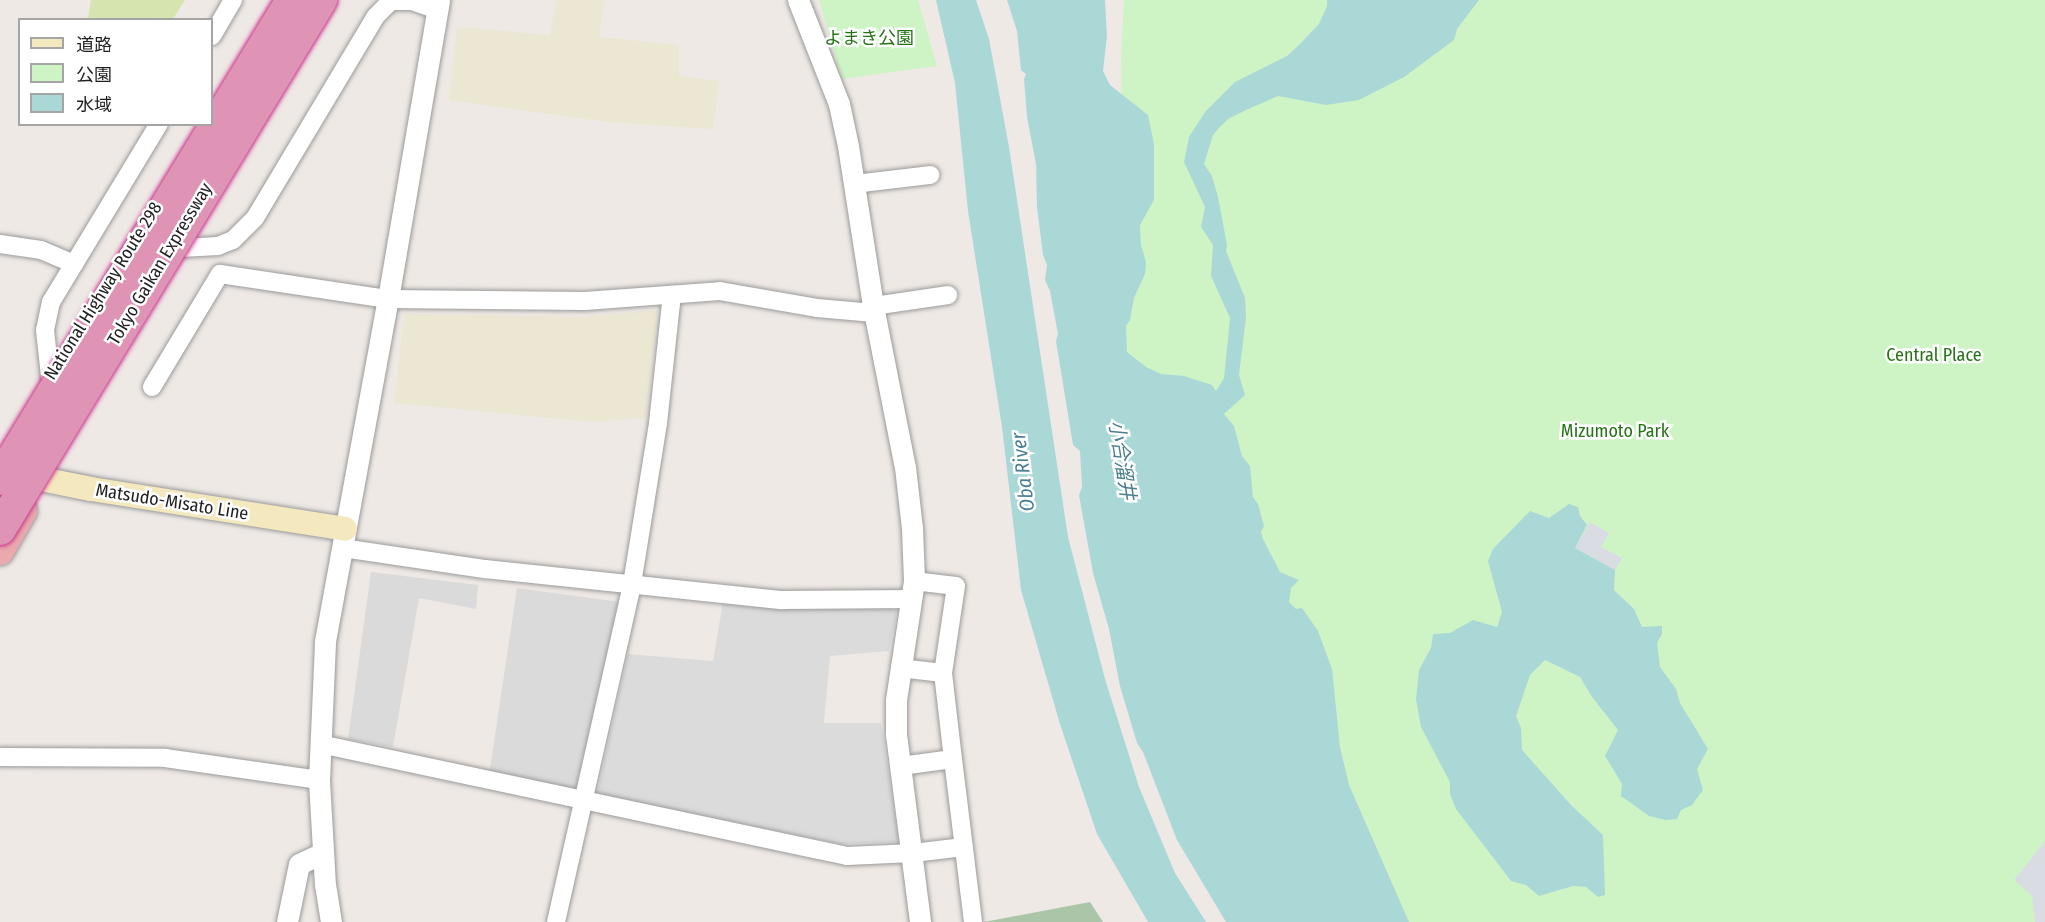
<!DOCTYPE html>
<meta charset="utf-8">
<style>
body{margin:0}
#map{position:relative;width:2045px;height:922px;overflow:hidden;background:#eee9e5;font-family:"Fira Sans Condensed","Noto Sans JP",sans-serif}
div>[style]{position:absolute}
[style*='--x']{left:calc(var(--x)*1px);top:calc(var(--y)*1px);width:calc(var(--w)*1px);rotate:calc(var(--a)*1deg)}
.residential>*{inset:0;background:#dcdbdc}
.farmland>*{inset:0;background:#ebe7d2}
.grass>*{inset:0;background:#d6e4b0}
.cemetery>*{inset:0;background:#abc5a8}
.park>*{inset:0;background:#cef4c6}
.parking>*{inset:0;background:#dadada}
.plaza>*{inset:0;background:#dadce4}
.water>*{inset:0;background:#aad8d7}
.roads{filter:drop-shadow(0 0 2px #9b9b9b) drop-shadow(0 0 2px #9b9b9b)}
.minor>*{height:18px;margin:-9px;padding:0 9px;transform-origin:9px;border-radius:9px;background:#fff}
.tertiary>*{height:21px;margin:-10.5px;padding:0 10.5px;transform-origin:10.5px;border-radius:10.5px;background:#fff}
.secondary>*{height:24px;margin:-12px;padding:0 12px;transform-origin:12px;border-radius:12px;background:#f4e9be}
.trunk>*{height:28px;margin:-14px;padding:0 14px;transform-origin:14px;border-radius:14px;background:#e9a9ad}
.bridges{filter:drop-shadow(0 0 2px #ca348e) drop-shadow(0 0 2px #ca348e)}
.motorway-bridge>*{height:32px;margin:-16px;padding:0 16px;transform-origin:16px;border-radius:16px;background:#df94b5}
span{translate:-50% -50%;white-space:nowrap;text-align:center;line-height:1.15;-webkit-text-stroke:5px #fff;paint-order:stroke}
.park-label{font-size:18px;color:#257316}
.street-label{font-size:18px;color:#1e1e1e}
.water-label{font-size:20px;color:#497e8f;font-style:italic}
.legend{position:absolute;left:18px;top:18px;width:195px;height:108px;box-sizing:border-box;background:#fff;border:2px solid #a5a5a5;margin:0;padding:8px 10px;list-style:none;font-size:18px;color:#1e1e1e}
.legend li{display:flex;align-items:center;gap:12px;height:30px}
.legend b{width:30px;border:2px solid #a5a5a5}
</style>
<div id="map">
<div class="residential">
<i style="clip-path:polygon(723px 602px,787px 609px,892px 607px,897px 612px,889px 651px,830px 656px,824px 723px,881px 723px,899px 842px,840px 844px,597px 794px,628px 654px,713px 661px)"></i>
</div>
<div class="farmland">
<i style="clip-path:polygon(557px 0,604px 0,599px 37px,679px 45px,679px 76px,719px 81px,713px 129px,608px 122px,449px 100px,457px 27px,550px 35px)"></i>
<i style="clip-path:polygon(658px 310px,646px 418px,593px 422px,394px 403px,404px 314px,583px 317px)"></i>
</div>
<div class="grass">
<i style="clip-path:polygon(91px 0,185px 0,173px 19px,88px 19px)"></i>
</div>
<div class="cemetery">
<i style="clip-path:polygon(1090px 902px,1103px 922px,984px 922px)"></i>
</div>
<div class="park">
<i style="clip-path:polygon(819px 0,918px 0,937px 66px,842px 79px)"></i>
<i style="clip-path:polygon(1124px 0,2045px 0,2045px 922px,1378px 922px,1125px 365px,1121px 57px)"></i>
</div>
<div class="parking">
<i style="clip-path:polygon(371px 572px,478px 585px,476px 609px,419px 598px,393px 747px,348px 739px)"></i>
<i style="clip-path:polygon(517px 588px,620px 602px,575px 794px,489px 776px)"></i>
</div>
<div class="plaza">
<i style="clip-path:polygon(1590px 522px,1609px 533px,1601px 547px,1622px 558px,1615px 570px,1575px 548px)"></i>
<i style="clip-path:polygon(2045px 841px,2045px 922px,2035px 922px,2032px 896px,2014px 880px)"></i>
</div>
<div class="water">
<i style="clip-path:polygon(936px 0,976px 0,989px 39px,1009px 147px,1068px 537px,1105px 679px,1139px 787px,1175px 873px,1206px 922px,1148px 922px,1097px 834px,1060px 724px,1021px 590px,1002px 427px,968px 211px,955px 83px)"></i>
<i style="clip-path:polygon(1007px 0,1105px 0,1107px 36px,1103px 71px,1110px 85px,1148px 115px,1154px 144px,1154px 200px,1140px 225px,1141px 245px,1146px 262px,1145px 274px,1134px 298px,1130px 320px,1126px 326px,1127px 352px,1146px 367px,1161px 374px,1184px 376px,1212px 385px,1216px 391px,1224px 378px,1230px 318px,1211px 276px,1213px 245px,1201px 227px,1205px 207px,1184px 162px,1189px 137px,1205px 112px,1235px 82px,1287px 56px,1301px 43px,1319px 24px,1327px 6px,1327px 0,1479px 0,1457px 29px,1454px 40px,1404px 77px,1359px 100px,1326px 105px,1278px 96px,1246px 110px,1228px 119px,1219px 128px,1213px 135px,1204px 164px,1212px 176px,1218px 197px,1227px 245px,1226px 251px,1245px 298px,1246px 318px,1239px 375px,1245px 395px,1224px 414px,1234px 426px,1242px 456px,1250px 466px,1253px 497px,1258px 504px,1264px 526px,1261px 532px,1263px 539px,1280px 572px,1299px 580px,1291px 588px,1289px 602px,1296px 609px,1302px 608px,1318px 631px,1332px 669px,1340px 747px,1349px 785px,1409px 922px,1226px 922px,1177px 840px,1143px 752px,1137px 743px,1120px 686px,1109px 629px,1093px 573px,1079px 495px,1082px 487px,1080px 451px,1073px 445px,1056px 341px,1058px 334px,1050px 291px,1045px 280px,1047px 265px,1043px 255px,1037px 207px,1036px 164px,1027px 117px,1024px 79px,1026px 74px,1021px 70px,1017px 31px)"></i>
<i style="clip-path:polygon(1569px 504px,1578px 507px,1580px 516px,1587px 525px,1575px 548px,1615px 570px,1614px 590px,1634px 609px,1642px 627px,1662px 626px,1662px 634px,1657px 643px,1660px 667px,1676px 689px,1680px 703px,1708px 749px,1697px 769px,1703px 790px,1692px 805px,1681px 810px,1677px 819px,1665px 820px,1649px 816px,1621px 796px,1622px 784px,1605px 756px,1618px 730px,1592px 697px,1580px 677px,1545px 660px,1530px 675px,1516px 716px,1521px 728px,1522px 750px,1571px 805px,1603px 835px,1605px 895px,1598px 897px,1586px 887px,1573px 886px,1539px 896px,1526px 885px,1511px 881px,1456px 809px,1450px 794px,1450px 782px,1421px 727px,1416px 699px,1419px 670px,1431px 648px,1433px 634px,1450px 633px,1473px 620px,1497px 627px,1502px 612px,1488px 561px,1493px 549px,1530px 511px,1549px 518px)"></i>
</div>
<div class="roads">
<div class="minor">
<i style="--x:212;--y:36;--w:42;--a:-59.7"></i>
<i style="--x:854;--y:184;--w:77;--a:-6.8"></i>
<i style="--x:0;--y:244;--w:41;--a:8.3"></i>
<i style="--x:41;--y:250;--w:36;--a:23"></i>
<i style="--x:181;--y:248;--w:37;--a:-3"></i>
<i style="--x:218;--y:246;--w:16;--a:-22"></i>
<i style="--x:233;--y:240;--w:31;--a:-45"></i>
<i style="--x:255;--y:218;--w:235;--a:-59.1"></i>
<i style="--x:376;--y:16;--w:21;--a:-45"></i>
<i style="--x:391;--y:1;--w:21;--a:0"></i>
<i style="--x:412;--y:1;--w:28;--a:19"></i>
<i style="--x:873;--y:306;--w:76;--a:-8.3"></i>
<i style="--x:50;--y:376;--w:46;--a:-96.2"></i>
<i style="--x:45;--y:330;--w:29;--a:-78"></i>
<i style="--x:51;--y:302;--w:208;--a:-58.8"></i>
<i style="--x:152;--y:387;--w:132;--a:-59"></i>
<i style="--x:220;--y:274;--w:170;--a:8.5"></i>
<i style="--x:388;--y:299;--w:197;--a:0.6"></i>
<i style="--x:585;--y:301;--w:135;--a:-4.2"></i>
<i style="--x:720;--y:291;--w:98;--a:9.9"></i>
<i style="--x:817;--y:308;--w:57;--a:5"></i>
<i style="--x:342;--y:548;--w:145;--a:8.4"></i>
<i style="--x:485;--y:569;--w:299;--a:6"></i>
<i style="--x:782;--y:600;--w:129;--a:-0.4"></i>
<i style="--x:914;--y:581;--w:42;--a:6.8"></i>
<i style="--x:956;--y:586;--w:88;--a:98.5"></i>
<i style="--x:943;--y:673;--w:87;--a:83.4"></i>
<i style="--x:900;--y:668;--w:43;--a:6.6"></i>
<i style="--x:320;--y:744;--w:539;--a:12"></i>
<i style="--x:847;--y:856;--w:66;--a:-2.6"></i>
<i style="--x:913;--y:853;--w:51;--a:-6.7"></i>
<i style="--x:0;--y:757;--w:165;--a:0.3"></i>
<i style="--x:165;--y:758;--w:156;--a:8.1"></i>
<i style="--x:901;--y:766;--w:52;--a:-7.7"></i>
<i style="--x:953;--y:759;--w:164;--a:83"></i>
<i style="--x:556;--y:922;--w:346;--a:-77.3"></i>
<i style="--x:632;--y:584;--w:163;--a:-80.8"></i>
<i style="--x:658;--y:423;--w:129;--a:-83.8"></i>
</div>
<div class="tertiary">
<i style="--x:798;--y:0;--w:112;--a:68.5"></i>
<i style="--x:839;--y:104;--w:43;--a:77.9"></i>
<i style="--x:848;--y:146;--w:162;--a:81.1"></i>
<i style="--x:873;--y:306;--w:164;--a:78.8"></i>
<i style="--x:905;--y:467;--w:61;--a:83.5"></i>
<i style="--x:912;--y:528;--w:53;--a:87.8"></i>
<i style="--x:914;--y:581;--w:120;--a:98.6"></i>
<i style="--x:896;--y:700;--w:34;--a:90"></i>
<i style="--x:896;--y:734;--w:190;--a:82.7"></i>
<i style="--x:287;--y:922;--w:59;--a:-78.3"></i>
<i style="--x:299;--y:864;--w:26;--a:-25"></i>
<i style="--x:331;--y:922;--w:37;--a:-99"></i>
<i style="--x:325;--y:885;--w:105;--a:-93.3"></i>
<i style="--x:319;--y:780;--w:139;--a:-87.5"></i>
<i style="--x:325;--y:641;--w:348;--a:-79.6"></i>
<i style="--x:388;--y:299;--w:303;--a:-80.3"></i>
</div>
<div class="secondary">
<i style="--x:16;--y:474;--w:76;--a:11.3"></i>
<i style="--x:91;--y:489;--w:257;--a:8.9"></i>
</div>
<div class="trunk">
<i style="--x:0;--y:551;--w:46;--a:-60.1"></i>
</div>
</div>
<div class="bridges">
<div class="motorway-bridge">
<i style="--x:0;--y:479;--w:561;--a:-58.63"></i>
<i style="--x:0;--y:529;--w:619;--a:-58.75"></i>
</div>
</div>
<div class="park-label">
<span style="left:869px;top:38px">よまき公園</span>
<span style="left:1934px;top:355px">Central Place</span>
<span style="left:1615px;top:431px">Mizumoto Park</span>
</div>
<div class="street-label">
<span style="left:160px;top:264px;rotate:-59deg">Tokyo Gaikan Expressway</span>
<span style="left:103px;top:291px;rotate:-58deg">National Highway Route 298</span>
<span style="left:172px;top:502px;rotate:9deg">Matsudo-Misato Line</span>
</div>
<div class="water-label">
<span style="left:1122px;top:460px;rotate:81deg">小合溜井</span>
<span style="left:1023px;top:472px;rotate:-97deg">Oba River</span>
</div>
<ul class="legend">
<li><b style="height:8px;background:#f4e9be"></b>道路</li>
<li><b style="height:16px;background:#cef4c6"></b>公園</li>
<li><b style="height:16px;background:#aad8d7"></b>水域</li>
</ul>
</div>
